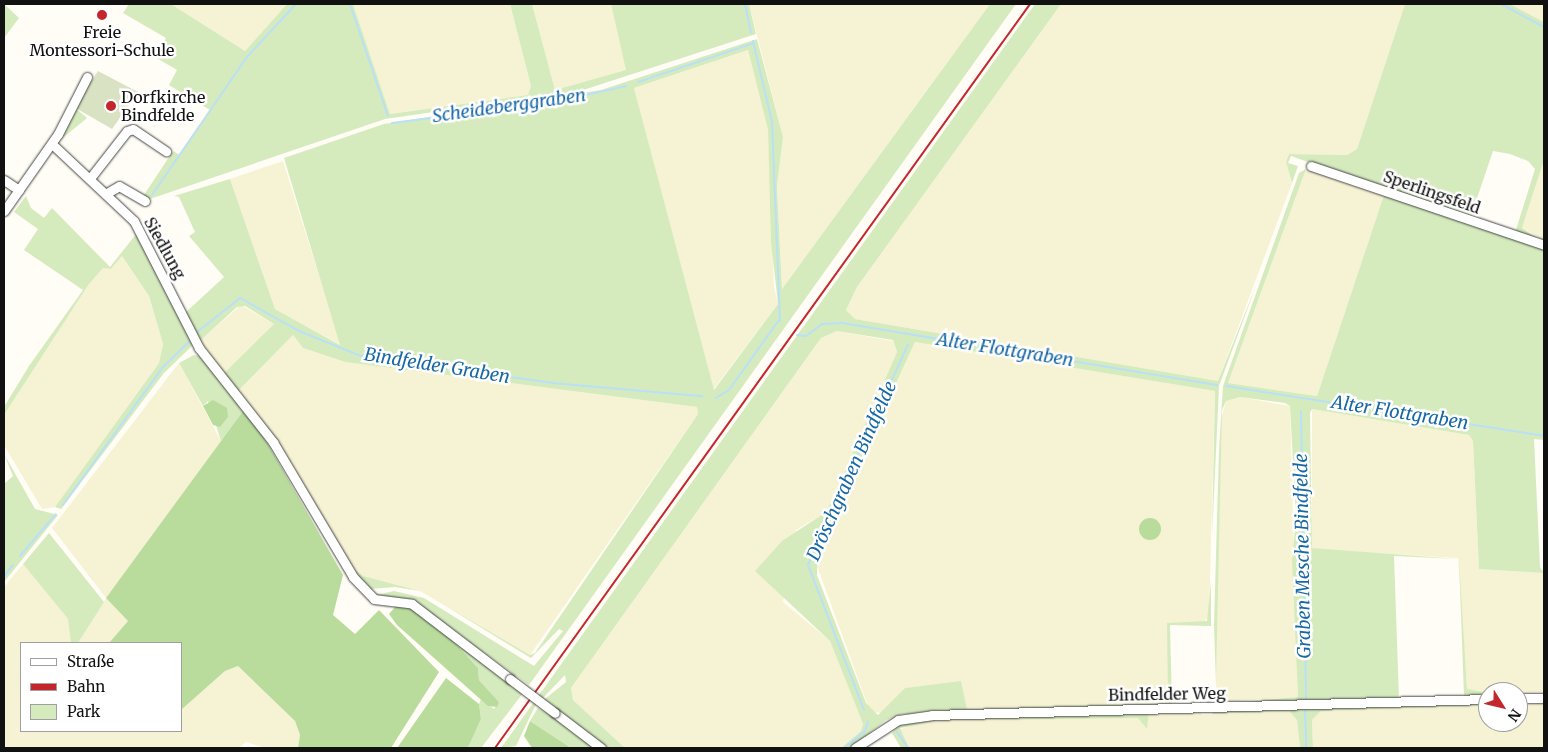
<!DOCTYPE html>
<meta charset="utf-8">
<style>
body{margin:0}
#map{position:relative;width:1548px;height:752px;overflow:hidden;background:#fffdf5;font-family:Merriweather,serif}
div>[style]{position:absolute}
[style*='--x']{left:calc(var(--x)*1px);top:calc(var(--y)*1px);width:calc(var(--w)*1px);rotate:calc(var(--a)*1deg)}
.farmland>*{inset:0;background:#f6f3d4}
.green>*{inset:0;background:#d5ebbd}
.forest>*{inset:0;background:#b9dc9c}
.round{border-radius:50%}
.cemetery>*{inset:0;background:#d9e3c4}
.stream>*{height:2px;margin:-1px;padding:0 1px;transform-origin:1px;border-radius:1px;background:#b9e0f7}
.roads{filter:drop-shadow(0 0 1px #444) drop-shadow(0 0 1px #444)}
.minor>*{height:9px;margin:-4.5px;padding:0 4.5px;transform-origin:4.5px;border-radius:4.5px;background:#fff}
.rail>*{height:2px;margin:-1px;padding:0 1px;transform-origin:1px;border-radius:1px;background:#c4262e}
.bridges{filter:drop-shadow(0 0 1px #444) drop-shadow(0 0 1px #444)}
.minor-bridge>*{height:9px;margin:-4.5px;padding:0 4.5px;transform-origin:4.5px;border-radius:4.5px;background:#fff}
.dots>*{width:14px;height:14px;translate:-50% -50%;box-sizing:border-box;border:2px solid #fff;border-radius:50%}
span{translate:-50% -50%;white-space:nowrap;text-align:center;line-height:1.15;-webkit-text-stroke:5px #fff;paint-order:stroke}
.poi-label{font-size:16px;color:#111}
.left{translate:0 -50%;text-align:left}
.street-label{font-size:16px;color:#111}
.water-label{font-size:18px;color:#1768a6;font-style:italic}
.frame{position:absolute;inset:0;border:5px solid #111;pointer-events:none}
.legend{position:absolute;left:20px;top:642px;width:162px;height:90px;box-sizing:border-box;background:#fff;border:1px solid #a0a0a0;margin:0;padding:6px 9px;list-style:none;font-size:15px;color:#111}
.legend li{display:flex;align-items:center;gap:10px;height:25px}
.legend b{width:25px;border:1px solid #a0a0a0}
.north{position:absolute;left:1478px;top:682px;width:50px;height:50px;box-sizing:border-box;background:#fff;border:1px solid #a0a0a0;border-radius:50%;rotate:126deg;font-size:14px;font-weight:700;line-height:20px;text-align:center;color:#111}
.north::after{content:'';display:block;margin:auto;width:18px;height:22px;background:#c4262e;clip-path:polygon(50% 0,100% 100%,50% 72%,0 100%)}
</style>
<div id="map">
<div class="farmland">
<i style="clip-path:polygon(171px 4px,287px 4px,245px 51px)"></i>
<i style="clip-path:polygon(353px 4px,510px 4px,531px 86px,528px 95px,390px 114px)"></i>
<i style="clip-path:polygon(532px 4px,611px 4px,627px 70px,555px 90px)"></i>
<i style="clip-path:polygon(749px 4px,990px 4px,782px 289px,777px 186px,783px 137px)"></i>
<i style="clip-path:polygon(1061px 4px,1405px 4px,1357px 149px,1347px 155px,1289px 154px,1286px 162px,1292px 183px,1218px 381px,855px 319px,846px 310px,857px 287px)"></i>
<i style="clip-path:polygon(1510px 4px,1544px 4px,1544px 22px)"></i>
<i style="clip-path:polygon(748px 50px,768px 130px,774px 287px,778px 304px,713px 390px,634px 88px)"></i>
<i style="clip-path:polygon(1544px 160px,1544px 240px,1522px 228px)"></i>
<i style="clip-path:polygon(283px 161px,341px 345px,275px 309px,230px 179px)"></i>
<i style="clip-path:polygon(1306px 169px,1384px 195px,1317px 396px,1228px 383px)"></i>
<i style="clip-path:polygon(122px 256px,149px 296px,163px 344px,159px 363px,55px 507px,42px 509px,4px 445px,4px 415px,89px 284px,103px 267px,111px 269px)"></i>
<i style="clip-path:polygon(241px 305px,274px 324px,221px 376px,201px 340px)"></i>
<i style="clip-path:polygon(837px 331px,893px 341px,897px 352px,831px 503px,823px 514px,796px 530px,783px 602px,830px 641px,863px 724px,861px 731px,841px 748px,625px 748px,573px 700px,571px 688px,821px 338px)"></i>
<i style="clip-path:polygon(293px 335px,303px 348px,345px 362px,697px 407px,698px 414px,530px 655px,420px 591px,362px 576px,352px 569px,235px 394px)"></i>
<i style="clip-path:polygon(915px 342px,1215px 391px,1209px 617px,1202px 623px,1168px 623px,1168px 703px,967px 709px,961px 682px,905px 688px,883px 713px,870px 712px,816px 563px)"></i>
<i style="clip-path:polygon(179px 363px,221px 441px,107px 598px,128px 621px,109px 643px,78px 643px,106px 598px,52px 528px)"></i>
<i style="clip-path:polygon(1240px 397px,1290px 406px,1298px 697px,1220px 702px,1216px 685px,1221px 419px,1226px 401px)"></i>
<i style="clip-path:polygon(1312px 409px,1469px 435px,1473px 441px,1479px 569px,1544px 573px,1544px 692px,1473px 693px,1467px 690px,1458px 558px,1312px 549px)"></i>
<i style="clip-path:polygon(23px 564px,68px 619px,73px 637px,71px 643px,21px 643px,21px 731px,181px 731px,181px 710px,225px 671px,238px 666px,295px 721px,300px 735px,298px 748px,265px 748px,246px 742px,239px 748px,4px 748px,4px 587px)"></i>
<i style="clip-path:polygon(1544px 703px,1544px 748px,1313px 748px,1312px 720px,1321px 711px,1488px 705px,1488px 722px,1518px 722px,1518px 704px)"></i>
<i style="clip-path:polygon(1201px 711px,1202px 715px,1289px 711px,1297px 720px,1300px 748px,909px 748px,899px 730px,918px 722px,967px 718px,1138px 718px,1147px 727px,1149px 712px)"></i>
</div>
<div class="green">
<i style="clip-path:polygon(4px 4px,19px 18px,4px 38px)"></i>
<i style="clip-path:polygon(129px 4px,171px 4px,245px 51px,287px 4px,353px 4px,390px 114px,528px 95px,531px 86px,510px 4px,532px 4px,555px 90px,626px 70px,611px 4px,749px 4px,756px 34px,580px 91px,385px 119px,147px 200px,142px 198px,173px 151px,180px 155px,210px 110px,169px 85px,177px 70px,155px 57px,166px 38px,123px 13px)"></i>
<i style="clip-path:polygon(evenodd,990px 4px,1016px 4px,529px 685px,412px 601px,377px 595px,394px 591px,424px 598px,534px 666px,563px 631px,559px 629px,531px 658px,439px 602px,530px 655px,535px 653px,698px 414px,697px 407px,345px 362px,303px 348px,293px 335px,235px 394px,221px 376px,274px 324px,245px 306px,237px 307px,201px 340px,207px 355px,185px 313px,224px 277px,189px 236px,195px 232px,179px 197px,174px 196px,230px 179px,275px 309px,340px 345px,284px 158px,384px 124px,601px 90px,757px 39px,783px 137px,777px 186px,782px 289px,990px 4px,748px 50px,768px 130px,771px 242px,778px 304px,714px 390px,634px 88px,748px 50px)"></i>
<i style="clip-path:polygon(1035px 4px,1061px 4px,857px 287px,846px 310px,855px 319px,1218px 381px,1257px 283px,1219px 386px,1212px 537px,1215px 391px,915px 342px,817px 556px,817px 575px,866px 703px,878px 715px,905px 688px,961px 681px,967px 709px,1168px 703px,1167px 623px,1207px 621px,1211px 581px,1211px 626px,1170px 625px,1172px 704px,1188px 707px,902px 714px,886px 720px,851px 748px,841px 748px,861px 731px,863px 724px,830px 641px,755px 571px,782px 541px,823px 514px,831px 503px,897px 352px,893px 340px,837px 331px,821px 338px,571px 688px,573px 700px,625px 748px,605px 748px,545px 699px,566px 682px,565px 675px,535px 706px,516px 746px,501px 748px)"></i>
<i style="clip-path:polygon(1405px 4px,1510px 4px,1544px 22px,1544px 160px,1522px 228px,1544px 243px,1515px 233px,1535px 169px,1528px 161px,1510px 154px,1493px 151px,1470px 219px,1291px 156px,1288px 163px,1298px 166px,1292px 183px,1286px 162px,1289px 154px,1347px 155px,1357px 149px)"></i>
<i style="clip-path:polygon(74px 107px,87px 118px,59px 141px,58px 141px)"></i>
<i style="clip-path:polygon(1306px 169px,1228px 383px,1317px 396px,1384px 195px,1544px 248px,1544px 440px,1534px 439px,1540px 567px,1544px 573px,1479px 569px,1473px 441px,1469px 435px,1312px 409px,1310px 413px,1312px 548px,1459px 559px,1467px 689px,1488px 693px,1488px 697px,1464px 696px,1459px 559px,1394px 556px,1399px 698px,1216px 704px,1298px 697px,1292px 560px,1296px 517px,1290px 406px,1285px 403px,1240px 397px,1226px 401px,1222px 410px,1216px 685px,1214px 625px,1219px 451px,1223px 386px,1299px 173px)"></i>
<i style="clip-path:polygon(26px 196px,31px 208px,44px 218px,52px 208px,110px 267px,137px 233px,194px 344px,164px 373px,61px 509px,55px 507px,159px 363px,163px 344px,149px 296px,122px 256px,111px 269px,103px 268px,89px 284px,4px 415px,4px 407px,29px 366px,83px 290px,24px 250px,38px 229px,14px 212px)"></i>
<i style="clip-path:polygon(194px 355px,200px 356px,243px 411px,221px 441px,208px 401px,203px 406px,179px 363px)"></i>
<i style="clip-path:polygon(4px 454px,35px 509px,58px 515px,4px 582px,4px 484px,13px 476px)"></i>
<i style="clip-path:polygon(49px 533px,104px 602px,78px 643px,71px 643px,68px 619px,23px 564px)"></i>
<i style="clip-path:polygon(346px 564px,363px 576px,420px 591px,395px 587px,370px 589px)"></i>
<i style="clip-path:polygon(445px 632px,523px 693px,481px 748px,467px 748px,481px 719px,479px 704px,481px 699px,494px 709px,499px 702px,479px 680px,478px 668px)"></i>
<i style="clip-path:polygon(1488px 702px,1488px 705px,1321px 711px,1312px 720px,1313px 748px,1300px 748px,1297px 720px,1289px 711px,1212px 714px,1215px 710px)"></i>
<i style="clip-path:polygon(538px 708px,557px 718px,596px 748px,571px 748px,530px 721px)"></i>
<i style="clip-path:polygon(1149px 712px,1147px 729px,1138px 718px,938px 720px,900px 728px,909px 748px,901px 748px,892px 733px,900px 723px,934px 718px)"></i>
</div>
<div class="forest">
<i style="clip-path:polygon(213px 400px,227px 408px,228px 417px,220px 427px,213px 425px,203px 406px)"></i>
<i style="clip-path:polygon(243px 411px,265px 439px,343px 575px,333px 615px,355px 634px,379px 610px,439px 672px,391px 748px,298px 748px,300px 735px,295px 721px,238px 666px,225px 671px,181px 710px,181px 643px,109px 643px,128px 621px,106px 598px)"></i>
<i class="round" style="left:1139px;top:518px;width:22px;height:22px"></i>
<i style="clip-path:polygon(396px 606px,410px 606px,445px 632px,478px 668px,479px 680px,499px 702px,497px 707px,488px 706px,397px 625px,389px 614px)"></i>
<i style="clip-path:polygon(446px 678px,479px 704px,481px 719px,469px 745px,467px 748px,397px 748px)"></i>
<i style="clip-path:polygon(530px 721px,571px 748px,532px 748px,524px 736px)"></i>
</div>
<div class="cemetery">
<i style="clip-path:polygon(98px 71px,138px 92px,112px 129px,74px 107px)"></i>
</div>
<div class="stream">
<i style="--x:350;--y:4;--w:118;--a:71.3"></i>
<i style="--x:745;--y:4;--w:29;--a:78"></i>
<i style="--x:1501;--y:4;--w:49;--a:28.1"></i>
<i style="--x:753;--y:41;--w:83;--a:76.8"></i>
<i style="--x:772;--y:122;--w:199;--a:87.7"></i>
<i style="--x:638;--y:82;--w:122;--a:-18.6"></i>
<i style="--x:392;--y:123;--w:159;--a:-7.2"></i>
<i style="--x:550;--y:103;--w:78;--a:-12.6"></i>
<i style="--x:152;--y:195;--w:166;--a:-55.5"></i>
<i style="--x:246;--y:58;--w:74;--a:-47.2"></i>
<i style="--x:197;--y:332;--w:55;--a:-38.3"></i>
<i style="--x:240;--y:298;--w:68;--a:29.2"></i>
<i style="--x:299;--y:331;--w:67;--a:22"></i>
<i style="--x:361;--y:356;--w:193;--a:8"></i>
<i style="--x:552;--y:383;--w:151;--a:5"></i>
<i style="--x:797;--y:335;--w:9;--a:6"></i>
<i style="--x:806;--y:336;--w:20;--a:-37"></i>
<i style="--x:822;--y:324;--w:20;--a:-3"></i>
<i style="--x:842;--y:323;--w:380;--a:9.4"></i>
<i style="--x:1226;--y:386;--w:322;--a:8.9"></i>
<i style="--x:716;--y:398;--w:15;--a:-32"></i>
<i style="--x:729;--y:390;--w:86;--a:-54.5"></i>
<i style="--x:1301;--y:411;--w:289;--a:89"></i>
<i style="--x:63;--y:505;--w:170;--a:-54.1"></i>
<i style="--x:163;--y:367;--w:37;--a:-44"></i>
<i style="--x:20;--y:556;--w:55;--a:-49.4"></i>
<i style="--x:4;--y:576;--w:14;--a:-51"></i>
<i style="--x:864;--y:710;--w:155;--a:-111.1"></i>
<i style="--x:808;--y:565;--w:242;--a:-65.6"></i>
<i style="--x:1305;--y:710;--w:38;--a:88"></i>
<i style="--x:897;--y:732;--w:19;--a:55"></i>
<i style="--x:844;--y:748;--w:27;--a:-39"></i>
<i style="--x:865;--y:731;--w:10;--a:-73"></i>
</div>
<div class="roads">
<div class="minor">
<i style="--x:52;--y:144;--w:112;--a:43.2"></i>
<i style="--x:134;--y:221;--w:143;--a:62.9"></i>
<i style="--x:199;--y:348;--w:120;--a:51.8"></i>
<i style="--x:273;--y:442;--w:157;--a:59.3"></i>
<i style="--x:353;--y:577;--w:30;--a:46"></i>
<i style="--x:374;--y:599;--w:38;--a:7"></i>
<i style="--x:412;--y:604;--w:123;--a:37.4"></i>
<i style="--x:1311;--y:166;--w:246;--a:18.7"></i>
<i style="--x:91;--y:177;--w:58;--a:-52"></i>
<i style="--x:127;--y:131;--w:6;--a:-18"></i>
<i style="--x:133;--y:129;--w:40;--a:34"></i>
<i style="--x:4;--y:180;--w:18;--a:34"></i>
<i style="--x:107;--y:193;--w:14;--a:-30"></i>
<i style="--x:119;--y:186;--w:30;--a:30"></i>
<i style="--x:4;--y:211;--w:94;--a:-55"></i>
<i style="--x:58;--y:134;--w:64;--a:-63"></i>
<i style="--x:1518;--y:698;--w:26;--a:0"></i>
<i style="--x:555;--y:713;--w:58;--a:37.3"></i>
<i style="--x:855;--y:748;--w:51;--a:-33.1"></i>
<i style="--x:898;--y:720;--w:34;--a:-8"></i>
<i style="--x:932;--y:715;--w:556;--a:-1.65"></i>
</div>
</div>
<div class="rail">
<i style="--x:495;--y:748;--w:916;--a:-54.28"></i>
</div>
<div class="bridges">
<div class="minor-bridge">
<i style="--x:510;--y:679;--w:56;--a:37.1"></i>
</div>
</div>
<div class="dots">
<i style="left:102px;top:15px;background:#c4262e"></i>
<i style="left:111px;top:106px;background:#c4262e"></i>
</div>
<div class="poi-label">
<span style="left:102px;top:41px">Freie<br>Montessori-Schule</span>
<span class="left" style="left:121px;top:106px">Dorfkirche<br>Bindfelde</span>
</div>
<div class="street-label">
<span style="left:1432px;top:192px;rotate:19deg">Sperlingsfeld</span>
<span style="left:165px;top:248px;rotate:61deg">Siedlung</span>
<span style="left:1167px;top:694px;rotate:-1deg">Bindfelder Weg</span>
</div>
<div class="water-label">
<span style="left:509px;top:106px;rotate:-8deg">Scheideberggraben</span>
<span style="left:1005px;top:350px;rotate:9deg">Alter Flottgraben</span>
<span style="left:437px;top:366px;rotate:9deg">Bindfelder Graben</span>
<span style="left:1400px;top:413px;rotate:9deg">Alter Flottgraben</span>
<span style="left:852px;top:471px;rotate:-66deg">Dröschgraben Bindfelde</span>
<span style="left:1303px;top:556px;rotate:-91deg">Graben Mesche Bindfelde</span>
</div>
<div class="frame"></div>
<ul class="legend">
<li><b style="height:6px;background:#fff"></b>Straße</li>
<li><b style="height:6px;background:#c4262e"></b>Bahn</li>
<li><b style="height:14px;background:#d5ebbd"></b>Park</li>
</ul>
<div class="north">N</div>
</div>
